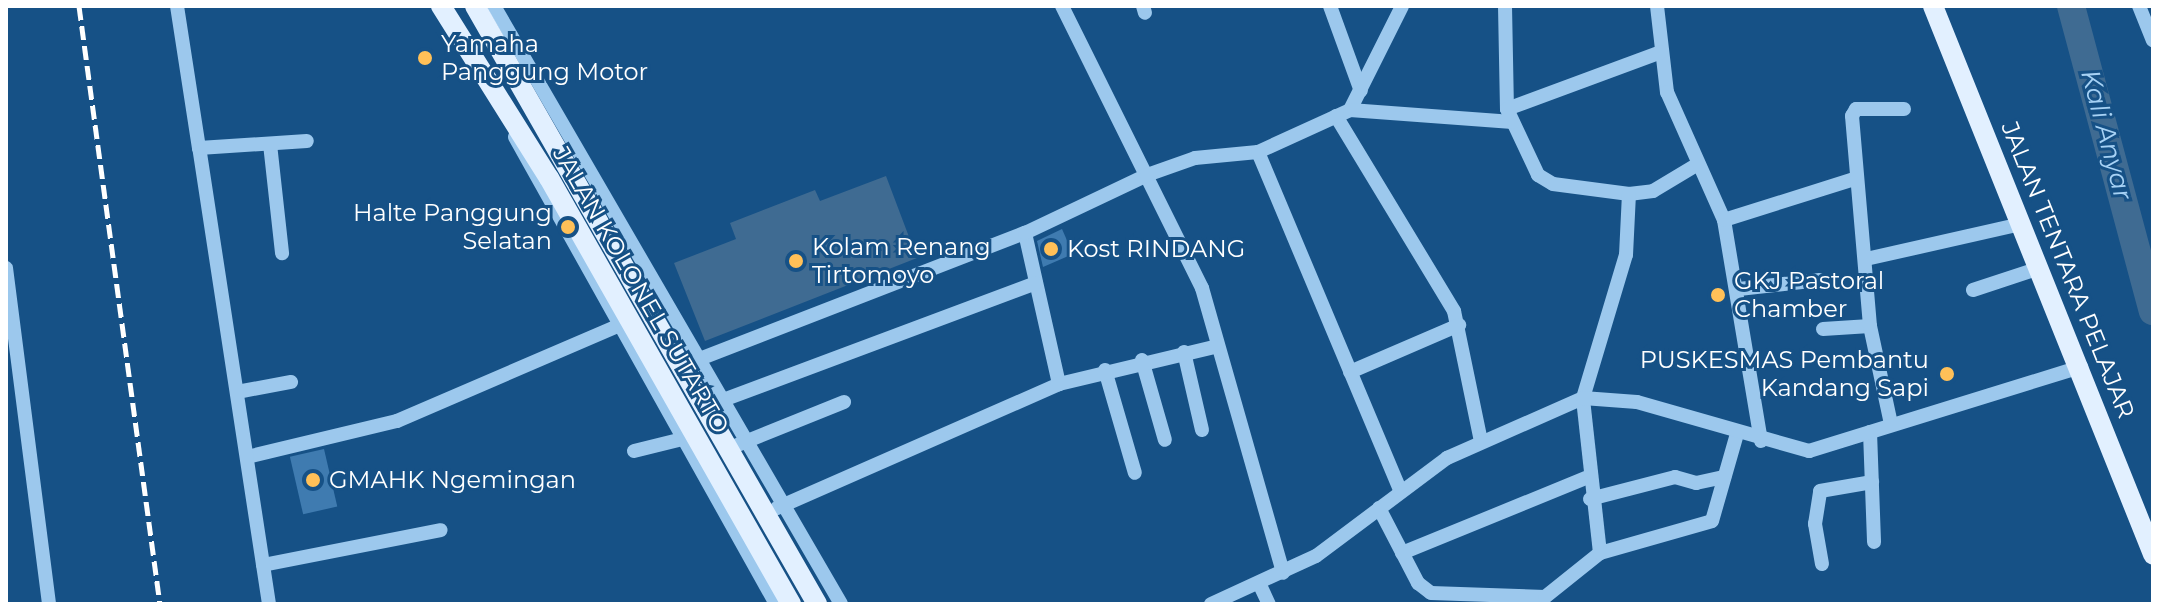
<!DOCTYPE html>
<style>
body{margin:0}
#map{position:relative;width:2159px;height:610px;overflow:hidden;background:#165186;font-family:Montserrat,sans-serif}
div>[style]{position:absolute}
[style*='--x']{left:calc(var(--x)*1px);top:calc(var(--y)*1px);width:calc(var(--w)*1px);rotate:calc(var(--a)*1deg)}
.water>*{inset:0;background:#3f6b92}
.river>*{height:28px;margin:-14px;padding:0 14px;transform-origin:14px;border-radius:14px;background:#3f6b92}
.building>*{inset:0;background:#3f7bb0;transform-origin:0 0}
.minor>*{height:14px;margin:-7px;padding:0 7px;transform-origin:7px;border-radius:7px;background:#9cc8ed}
.major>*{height:20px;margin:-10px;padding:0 10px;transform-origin:10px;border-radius:10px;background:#e2f0ff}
.rail>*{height:5px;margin-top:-2.5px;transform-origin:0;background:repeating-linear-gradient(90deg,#fff 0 14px,transparent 0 20px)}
.dots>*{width:22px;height:22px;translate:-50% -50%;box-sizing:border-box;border:4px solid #165186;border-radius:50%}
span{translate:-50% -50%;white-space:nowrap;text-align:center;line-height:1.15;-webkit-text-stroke:6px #165186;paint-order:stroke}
.poi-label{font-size:24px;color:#fff}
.left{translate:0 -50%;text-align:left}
.right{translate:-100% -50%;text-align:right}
.street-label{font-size:24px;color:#fff}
.water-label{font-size:26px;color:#a7d2f5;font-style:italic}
.frame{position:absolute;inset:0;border:8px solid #fff;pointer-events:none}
</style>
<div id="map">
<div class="water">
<i style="clip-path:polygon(886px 176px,917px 258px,705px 341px,674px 263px,736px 239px,730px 223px,815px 190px,820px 201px)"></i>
</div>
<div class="river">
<i style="--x:2071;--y:6;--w:316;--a:75"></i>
</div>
<div class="building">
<i style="clip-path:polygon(1062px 229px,1073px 254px,1043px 267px,1037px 241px)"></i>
<i style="left:324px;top:449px;width:59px;height:35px;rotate:77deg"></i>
</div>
<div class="minor">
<i style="--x:177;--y:6;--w:144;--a:81.2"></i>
<i style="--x:494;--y:6;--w:691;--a:59.87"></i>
<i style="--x:1062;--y:6;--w:315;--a:63.6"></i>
<i style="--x:1202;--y:288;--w:296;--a:74.1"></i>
<i style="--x:1143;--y:6;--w:7;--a:74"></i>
<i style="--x:1330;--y:6;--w:90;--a:70"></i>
<i style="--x:1505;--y:6;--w:103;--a:88.9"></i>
<i style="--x:1507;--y:109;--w:73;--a:64.8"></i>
<i style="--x:1538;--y:175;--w:17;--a:31"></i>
<i style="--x:1553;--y:184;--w:77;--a:7.5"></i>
<i style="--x:1629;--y:194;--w:24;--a:-7"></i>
<i style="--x:1653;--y:191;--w:52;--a:-31"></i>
<i style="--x:1657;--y:6;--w:87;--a:83.4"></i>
<i style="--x:1667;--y:92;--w:140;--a:66"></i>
<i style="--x:1724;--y:220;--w:224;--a:80.5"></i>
<i style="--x:2139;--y:6;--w:37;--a:68"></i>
<i style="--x:1507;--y:109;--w:164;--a:-20.3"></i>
<i style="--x:1350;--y:110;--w:116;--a:-63.4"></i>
<i style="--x:1336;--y:116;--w:228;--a:58.8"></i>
<i style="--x:1454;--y:311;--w:133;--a:78.3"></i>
<i style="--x:515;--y:137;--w:535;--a:60.8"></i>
<i style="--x:270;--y:144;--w:110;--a:83.7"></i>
<i style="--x:1258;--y:152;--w:367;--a:67.2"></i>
<i style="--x:1724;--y:220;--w:139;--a:-17.5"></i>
<i style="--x:1025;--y:233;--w:155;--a:77.3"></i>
<i style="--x:1866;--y:259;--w:159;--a:-12.7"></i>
<i style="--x:6;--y:268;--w:339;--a:82.7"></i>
<i style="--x:1739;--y:289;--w:81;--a:-6.4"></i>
<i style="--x:1973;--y:290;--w:71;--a:-18.2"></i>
<i style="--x:1823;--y:329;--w:47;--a:-3.7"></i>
<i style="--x:1184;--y:352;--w:80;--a:77"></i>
<i style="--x:1142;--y:360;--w:83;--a:74"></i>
<i style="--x:684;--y:365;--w:366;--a:-21.2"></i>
<i style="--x:1025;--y:233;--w:135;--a:-25.4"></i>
<i style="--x:1147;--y:175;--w:51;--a:-19.5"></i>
<i style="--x:1195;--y:158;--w:63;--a:-5.4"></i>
<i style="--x:1258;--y:152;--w:101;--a:-24.5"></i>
<i style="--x:1350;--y:110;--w:163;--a:4.2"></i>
<i style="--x:1105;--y:370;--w:107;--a:73.8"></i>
<i style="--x:1350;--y:372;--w:119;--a:-23.3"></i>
<i style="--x:237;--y:392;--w:55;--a:-10.5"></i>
<i style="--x:707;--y:406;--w:351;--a:-20.5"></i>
<i style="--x:1891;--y:424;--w:100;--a:-102.1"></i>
<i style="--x:1870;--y:326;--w:211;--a:-94.9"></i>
<i style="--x:1852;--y:116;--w:8;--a:-60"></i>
<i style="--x:1856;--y:109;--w:48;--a:0"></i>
<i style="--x:1870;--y:432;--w:110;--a:87.9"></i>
<i style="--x:730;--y:448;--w:123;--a:-22"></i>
<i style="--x:634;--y:451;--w:50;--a:-13.8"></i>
<i style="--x:247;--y:457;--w:154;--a:-13.5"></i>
<i style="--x:397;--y:421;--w:245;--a:-23.3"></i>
<i style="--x:1590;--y:499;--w:88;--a:-14.5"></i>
<i style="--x:1675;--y:477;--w:22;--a:16"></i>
<i style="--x:1696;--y:483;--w:29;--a:-12"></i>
<i style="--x:777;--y:508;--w:308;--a:-23.7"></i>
<i style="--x:1059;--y:384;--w:159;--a:-13.4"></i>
<i style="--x:1379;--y:508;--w:85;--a:62.5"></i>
<i style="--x:1418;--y:583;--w:16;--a:38"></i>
<i style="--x:1431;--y:593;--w:114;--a:2"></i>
<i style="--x:1545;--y:597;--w:70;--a:-38.7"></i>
<i style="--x:1600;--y:553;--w:116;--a:-15.9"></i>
<i style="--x:1712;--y:521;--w:91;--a:-74"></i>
<i style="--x:1402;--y:553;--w:199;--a:-22.2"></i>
<i style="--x:1600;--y:553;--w:156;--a:-96.3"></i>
<i style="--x:1583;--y:398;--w:149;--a:-73.3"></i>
<i style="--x:1626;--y:255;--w:61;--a:-87.2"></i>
<i style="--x:1822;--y:564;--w:41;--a:-99.9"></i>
<i style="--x:1815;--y:524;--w:33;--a:-81"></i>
<i style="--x:1820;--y:491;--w:53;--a:-9.8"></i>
<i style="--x:263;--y:565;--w:181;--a:-11.1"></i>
<i style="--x:1259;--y:583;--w:23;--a:65"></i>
<i style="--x:269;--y:604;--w:461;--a:-98.7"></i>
<i style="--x:199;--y:148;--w:108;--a:-3.7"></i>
<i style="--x:1211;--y:604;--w:115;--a:-24.6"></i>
<i style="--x:1316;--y:556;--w:164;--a:-36.8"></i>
<i style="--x:1447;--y:458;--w:149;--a:-23.8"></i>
<i style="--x:1583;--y:398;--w:54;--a:4.2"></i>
<i style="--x:1637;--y:402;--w:179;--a:15.9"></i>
<i style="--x:1809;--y:451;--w:285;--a:-17.2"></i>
</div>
<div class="major">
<i style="--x:441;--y:6;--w:203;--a:57.9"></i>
<i style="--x:549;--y:178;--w:490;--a:60.4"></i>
<i style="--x:475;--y:6;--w:689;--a:60.23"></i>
<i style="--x:1933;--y:6;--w:591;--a:68.13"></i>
</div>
<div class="rail">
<i style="--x:79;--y:6;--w:603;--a:82.29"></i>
</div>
<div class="dots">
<i style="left:425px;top:58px;background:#ffc058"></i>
<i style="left:568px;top:227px;background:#ffc058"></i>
<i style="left:1051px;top:249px;background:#ffc058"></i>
<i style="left:796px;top:261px;background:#ffc058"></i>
<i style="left:1718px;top:295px;background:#ffc058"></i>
<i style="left:1947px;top:374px;background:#ffc058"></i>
<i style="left:313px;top:480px;background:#ffc058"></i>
</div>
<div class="poi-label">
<span class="left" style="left:441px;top:58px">Yamaha<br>Panggung Motor</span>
<span class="right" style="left:552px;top:227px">Halte Panggung<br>Selatan</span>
<span class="left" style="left:812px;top:261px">Kolam Renang<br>Tirtomoyo</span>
<span class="left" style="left:1067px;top:249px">Kost RINDANG</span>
<span class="left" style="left:1734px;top:295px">GKJ Pastoral<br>Chamber</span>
<span class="right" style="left:1929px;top:374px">PUSKESMAS Pembantu<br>Kandang Sapi</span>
<span class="left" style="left:329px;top:480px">GMAHK Ngemingan</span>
</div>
<div class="street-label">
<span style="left:2068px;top:270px;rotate:68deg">JALAN TENTARA PELAJAR</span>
<span style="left:641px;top:290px;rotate:60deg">JALAN KOLONEL SUTARTO</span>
</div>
<div class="water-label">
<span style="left:2106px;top:135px;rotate:75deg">Kali Anyar</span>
</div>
<div class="frame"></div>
</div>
